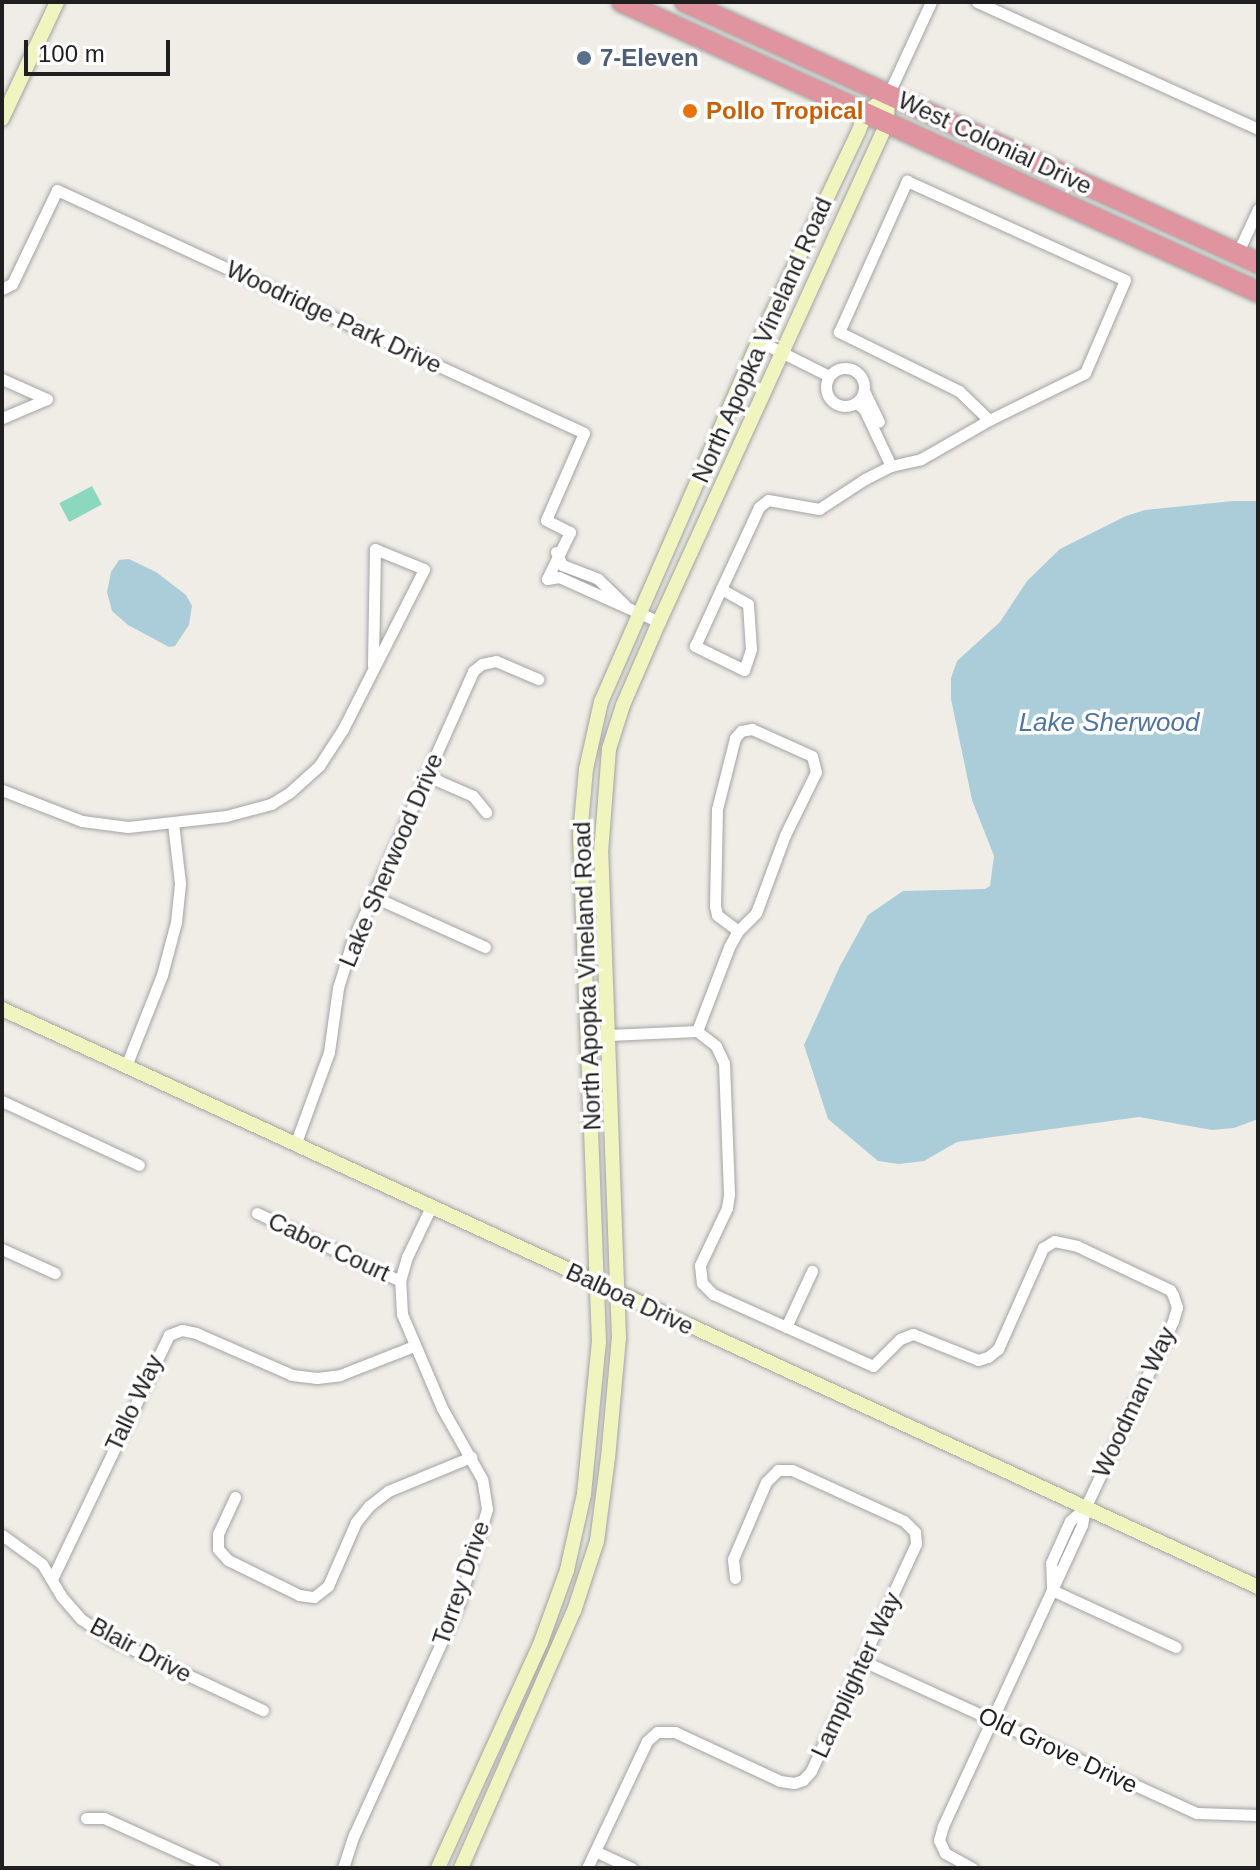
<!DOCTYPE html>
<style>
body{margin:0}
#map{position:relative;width:1260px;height:1870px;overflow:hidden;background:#efede6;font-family:Arial,sans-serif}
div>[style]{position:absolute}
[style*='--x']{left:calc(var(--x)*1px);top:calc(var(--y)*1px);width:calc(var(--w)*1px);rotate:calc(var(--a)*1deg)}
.pitch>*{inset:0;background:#8bd8be;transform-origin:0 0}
.water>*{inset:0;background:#aacdd9}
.roads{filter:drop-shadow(0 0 2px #a3a3a3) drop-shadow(0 0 2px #a3a3a3)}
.street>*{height:11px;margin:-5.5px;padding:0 5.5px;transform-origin:5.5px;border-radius:5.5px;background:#fff}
.street>.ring{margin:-5.5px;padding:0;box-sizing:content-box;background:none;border:11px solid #fff;border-radius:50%}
.secondary>*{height:14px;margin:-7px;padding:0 7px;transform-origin:7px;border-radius:7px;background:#f0f5bf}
.highway>*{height:20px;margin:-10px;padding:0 10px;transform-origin:10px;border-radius:10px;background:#e0949f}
.dots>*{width:22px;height:22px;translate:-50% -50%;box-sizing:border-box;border:4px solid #fff;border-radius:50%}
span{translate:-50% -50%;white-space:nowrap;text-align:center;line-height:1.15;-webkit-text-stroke:7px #fff;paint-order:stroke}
.service-label{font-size:24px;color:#4e5e75;font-weight:700}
.left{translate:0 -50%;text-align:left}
.food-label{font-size:24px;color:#c56008;font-weight:700}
.street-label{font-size:24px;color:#1f1f1f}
.water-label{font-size:26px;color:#5074a0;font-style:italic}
.frame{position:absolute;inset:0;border:4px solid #1f1f1f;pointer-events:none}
.scale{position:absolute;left:24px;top:40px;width:146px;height:36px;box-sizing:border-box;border:4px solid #1f1f1f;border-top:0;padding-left:10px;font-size:24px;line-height:28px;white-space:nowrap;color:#1f1f1f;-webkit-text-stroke:6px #fff;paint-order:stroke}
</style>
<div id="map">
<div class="pitch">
<i style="left:92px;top:486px;width:21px;height:37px;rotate:62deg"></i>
</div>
<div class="water">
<i style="clip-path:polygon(1233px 501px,1258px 501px,1258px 1119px,1234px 1128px,1212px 1130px,1139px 1117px,957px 1142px,924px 1161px,899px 1164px,878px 1161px,828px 1119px,804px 1045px,840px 966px,868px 915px,903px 891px,985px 889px,990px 886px,994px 856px,972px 800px,951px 699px,951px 678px,957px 661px,1000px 622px,1027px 581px,1060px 549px,1126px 516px,1145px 510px)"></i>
<i style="clip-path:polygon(129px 559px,156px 572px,186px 595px,192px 606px,189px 625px,175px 646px,169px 647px,128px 625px,112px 611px,107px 592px,111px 572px,119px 560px)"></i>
</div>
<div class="roads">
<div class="street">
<i style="--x:977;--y:2;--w:308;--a:24.3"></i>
<i style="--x:888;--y:95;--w:102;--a:-65.2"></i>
<i style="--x:907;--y:181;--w:239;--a:24.4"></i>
<i style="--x:1125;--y:280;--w:101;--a:113.3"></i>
<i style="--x:1085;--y:373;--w:107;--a:153.9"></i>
<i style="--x:989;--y:420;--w:42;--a:-136"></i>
<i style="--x:959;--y:391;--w:134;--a:-153.8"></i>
<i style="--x:839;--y:332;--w:166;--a:-65.8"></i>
<i style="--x:1237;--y:254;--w:50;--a:-65"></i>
<i style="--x:2;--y:289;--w:11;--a:-27"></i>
<i style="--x:12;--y:284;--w:104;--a:-64.4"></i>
<i style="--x:57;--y:190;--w:580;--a:24.75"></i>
<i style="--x:584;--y:433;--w:95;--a:113.6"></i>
<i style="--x:546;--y:520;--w:27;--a:27"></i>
<i style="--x:570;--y:532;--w:52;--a:116.1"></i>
<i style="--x:759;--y:341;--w:78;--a:26.6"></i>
<i class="ring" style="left:826px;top:368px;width:27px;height:27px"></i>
<i style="--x:2;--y:379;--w:49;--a:24"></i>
<i style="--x:47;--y:399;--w:49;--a:157.1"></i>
<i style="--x:864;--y:391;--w:34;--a:64"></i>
<i style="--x:857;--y:403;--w:9;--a:41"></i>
<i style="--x:864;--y:409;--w:63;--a:64.7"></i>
<i style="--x:556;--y:552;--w:14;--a:65"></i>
<i style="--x:562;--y:565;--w:39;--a:21"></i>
<i style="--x:598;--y:579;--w:37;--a:44"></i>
<i style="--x:547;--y:579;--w:12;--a:-9"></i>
<i style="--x:559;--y:577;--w:110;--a:24.2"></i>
<i style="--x:721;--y:589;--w:31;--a:29"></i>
<i style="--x:748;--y:604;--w:45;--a:86.2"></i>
<i style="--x:751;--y:649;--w:22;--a:108"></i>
<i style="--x:744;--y:670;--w:55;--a:-153.9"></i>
<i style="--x:695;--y:646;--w:63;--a:-65.5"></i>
<i style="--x:721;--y:589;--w:90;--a:-65.1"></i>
<i style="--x:759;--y:507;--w:11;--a:-38"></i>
<i style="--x:768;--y:500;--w:52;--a:10"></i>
<i style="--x:819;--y:509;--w:55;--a:-33.1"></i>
<i style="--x:865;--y:479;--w:29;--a:-27"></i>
<i style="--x:891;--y:466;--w:31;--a:-13"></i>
<i style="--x:921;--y:459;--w:78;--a:-29.8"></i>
<i style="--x:425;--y:775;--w:52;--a:23.6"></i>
<i style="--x:473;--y:796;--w:21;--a:51"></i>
<i style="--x:2;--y:790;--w:86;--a:21.2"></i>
<i style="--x:82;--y:821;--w:46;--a:7.4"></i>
<i style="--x:128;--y:827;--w:99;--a:-6.4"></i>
<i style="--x:226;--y:816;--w:47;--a:-14.9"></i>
<i style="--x:271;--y:804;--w:22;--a:-32"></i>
<i style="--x:290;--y:792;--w:39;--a:-42"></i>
<i style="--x:319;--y:766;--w:44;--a:-57"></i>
<i style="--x:343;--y:729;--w:179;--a:-63.1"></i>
<i style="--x:424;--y:569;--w:53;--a:-157.8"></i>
<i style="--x:375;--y:549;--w:116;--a:91"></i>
<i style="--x:372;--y:896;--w:124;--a:24.3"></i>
<i style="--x:697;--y:1031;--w:90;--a:-69.1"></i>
<i style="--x:729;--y:947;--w:18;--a:-61"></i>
<i style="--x:738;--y:931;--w:25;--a:-45"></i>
<i style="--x:756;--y:913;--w:83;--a:-69.6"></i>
<i style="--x:785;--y:835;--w:70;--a:-63.8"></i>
<i style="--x:816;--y:772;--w:16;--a:-104"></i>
<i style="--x:812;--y:756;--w:66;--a:-155.8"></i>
<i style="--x:752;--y:729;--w:11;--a:170"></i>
<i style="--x:741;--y:731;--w:9;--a:131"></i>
<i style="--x:735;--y:738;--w:73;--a:104.2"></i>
<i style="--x:717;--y:809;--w:97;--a:91.2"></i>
<i style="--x:715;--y:906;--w:9;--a:77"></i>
<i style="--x:717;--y:915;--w:26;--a:37"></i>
<i style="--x:587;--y:1036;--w:110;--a:-2.6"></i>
<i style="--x:697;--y:1031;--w:24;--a:38"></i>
<i style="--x:716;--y:1046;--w:19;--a:65"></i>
<i style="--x:724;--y:1063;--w:132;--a:87.8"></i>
<i style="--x:729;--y:1195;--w:13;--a:99"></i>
<i style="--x:727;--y:1208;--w:63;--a:115.3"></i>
<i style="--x:700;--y:1265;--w:18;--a:84"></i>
<i style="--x:702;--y:1283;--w:16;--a:45"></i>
<i style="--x:713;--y:1294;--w:175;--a:24.2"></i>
<i style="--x:873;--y:1366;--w:38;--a:-45"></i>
<i style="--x:900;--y:1339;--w:14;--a:-21"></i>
<i style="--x:913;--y:1334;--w:70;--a:21.8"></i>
<i style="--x:978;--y:1360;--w:10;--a:-17"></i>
<i style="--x:988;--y:1357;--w:13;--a:-39"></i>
<i style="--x:998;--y:1349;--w:111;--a:-66"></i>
<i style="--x:1043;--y:1248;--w:13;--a:-32"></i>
<i style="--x:1054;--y:1241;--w:24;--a:12"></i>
<i style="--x:1077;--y:1246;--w:103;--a:25.3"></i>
<i style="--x:1170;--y:1290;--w:6;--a:59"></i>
<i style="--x:1173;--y:1295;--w:13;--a:72"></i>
<i style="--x:1177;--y:1307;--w:15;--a:106"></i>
<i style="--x:1173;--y:1321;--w:207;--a:115.2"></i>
<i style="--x:1085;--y:1508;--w:17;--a:100"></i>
<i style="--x:1082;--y:1525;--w:332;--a:114.8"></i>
<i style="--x:943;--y:1826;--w:15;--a:106"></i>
<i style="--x:939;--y:1840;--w:14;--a:65"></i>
<i style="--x:945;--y:1853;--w:31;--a:29"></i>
<i style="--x:126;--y:1066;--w:98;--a:-68.4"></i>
<i style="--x:162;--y:975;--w:55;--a:-75.2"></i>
<i style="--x:176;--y:922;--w:39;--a:-84"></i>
<i style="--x:180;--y:883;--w:60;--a:-96.7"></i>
<i style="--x:2;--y:1101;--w:151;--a:25"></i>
<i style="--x:295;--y:1145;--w:99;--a:-69.9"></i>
<i style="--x:329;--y:1052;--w:65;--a:-82"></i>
<i style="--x:338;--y:988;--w:48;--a:-73.1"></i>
<i style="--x:352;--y:942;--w:297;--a:-65.9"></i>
<i style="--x:473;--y:671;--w:11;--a:-38"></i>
<i style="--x:482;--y:664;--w:14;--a:-12"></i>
<i style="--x:496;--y:661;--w:46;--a:23.2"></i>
<i style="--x:257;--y:1213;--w:158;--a:25.4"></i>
<i style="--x:2;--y:1249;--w:58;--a:24.4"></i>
<i style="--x:786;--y:1327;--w:62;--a:-65.1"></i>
<i style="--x:235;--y:1497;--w:41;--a:114.7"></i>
<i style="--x:218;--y:1534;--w:15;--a:90"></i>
<i style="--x:218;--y:1549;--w:15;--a:48"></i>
<i style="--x:228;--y:1560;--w:79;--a:26.2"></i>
<i style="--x:299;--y:1595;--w:15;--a:8"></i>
<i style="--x:314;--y:1597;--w:18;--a:-38"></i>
<i style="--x:328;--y:1586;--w:70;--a:-66.4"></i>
<i style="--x:356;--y:1522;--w:21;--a:-51"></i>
<i style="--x:369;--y:1506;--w:24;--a:-38"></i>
<i style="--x:388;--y:1491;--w:90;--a:-22.3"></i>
<i style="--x:2;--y:1535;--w:49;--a:35.9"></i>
<i style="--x:42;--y:1564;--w:37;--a:59"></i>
<i style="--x:61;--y:1596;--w:30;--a:49"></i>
<i style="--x:81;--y:1619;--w:34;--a:34"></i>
<i style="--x:109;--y:1638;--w:170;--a:25.1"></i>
<i style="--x:52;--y:1579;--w:271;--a:-64.4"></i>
<i style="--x:169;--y:1335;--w:14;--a:-21"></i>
<i style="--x:182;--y:1330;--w:14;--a:12"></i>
<i style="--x:196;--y:1333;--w:105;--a:23.6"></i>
<i style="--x:292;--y:1375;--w:25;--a:7"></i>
<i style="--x:317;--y:1378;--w:23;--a:-7"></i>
<i style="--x:340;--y:1375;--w:79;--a:-21.4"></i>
<i style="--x:1052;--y:1586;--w:23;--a:-92"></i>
<i style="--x:1051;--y:1563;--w:46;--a:-65.7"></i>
<i style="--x:1070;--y:1521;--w:20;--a:-41"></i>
<i style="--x:1052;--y:1590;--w:136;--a:24.7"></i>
<i style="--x:863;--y:1661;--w:367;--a:24.5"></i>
<i style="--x:1197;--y:1813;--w:61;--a:1.9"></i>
<i style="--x:86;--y:1818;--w:18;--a:0"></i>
<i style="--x:104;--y:1818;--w:121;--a:24.4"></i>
<i style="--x:597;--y:1852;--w:38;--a:25"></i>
<i style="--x:343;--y:1868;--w:35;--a:-72"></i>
<i style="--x:354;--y:1835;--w:255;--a:-65.6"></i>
<i style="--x:459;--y:1603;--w:98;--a:-73.4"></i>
<i style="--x:487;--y:1509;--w:30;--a:-99"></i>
<i style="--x:482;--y:1479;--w:81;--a:-119.4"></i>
<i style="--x:442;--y:1408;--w:102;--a:-113.1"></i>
<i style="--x:402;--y:1314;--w:33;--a:-93"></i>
<i style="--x:400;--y:1281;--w:25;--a:-74"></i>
<i style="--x:407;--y:1257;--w:55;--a:-64.4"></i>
<i style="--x:587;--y:1868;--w:140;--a:-64.7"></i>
<i style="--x:647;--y:1741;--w:13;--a:-42"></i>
<i style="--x:657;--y:1732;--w:18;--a:0"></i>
<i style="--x:675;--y:1732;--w:116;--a:25"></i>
<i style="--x:780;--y:1781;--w:14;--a:8"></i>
<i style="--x:794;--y:1783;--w:9;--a:-18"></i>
<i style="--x:803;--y:1780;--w:12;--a:-48"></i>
<i style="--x:811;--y:1771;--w:250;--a:-65.2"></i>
<i style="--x:916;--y:1544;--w:12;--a:-95"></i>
<i style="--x:915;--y:1532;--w:16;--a:-135"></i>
<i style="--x:904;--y:1521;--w:123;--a:-155.5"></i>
<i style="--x:792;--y:1470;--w:14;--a:180"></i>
<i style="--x:778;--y:1470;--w:17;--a:135"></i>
<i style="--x:766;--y:1482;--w:84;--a:113.2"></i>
<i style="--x:733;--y:1559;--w:19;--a:84"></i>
</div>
<div class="secondary">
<i style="--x:2;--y:119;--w:129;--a:-64.8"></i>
<i style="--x:2;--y:1009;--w:1383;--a:24.71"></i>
<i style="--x:438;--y:1868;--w:248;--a:-65.5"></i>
<i style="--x:541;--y:1642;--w:77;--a:-70.1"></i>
<i style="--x:567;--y:1570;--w:78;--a:-77.4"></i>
<i style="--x:584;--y:1494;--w:153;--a:-84.4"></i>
<i style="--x:599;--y:1342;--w:507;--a:-92.15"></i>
<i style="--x:580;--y:835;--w:66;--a:-84.8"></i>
<i style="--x:586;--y:769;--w:69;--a:-77.4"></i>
<i style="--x:601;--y:702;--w:394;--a:-66.4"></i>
<i style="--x:759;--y:341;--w:233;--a:-64.6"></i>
<i style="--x:859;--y:130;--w:18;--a:-68"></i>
<i style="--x:866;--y:113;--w:28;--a:-39"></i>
<i style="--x:461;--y:1868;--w:281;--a:-66.3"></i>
<i style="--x:574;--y:1611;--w:74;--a:-71.8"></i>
<i style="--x:597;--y:1541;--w:84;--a:-82.5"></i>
<i style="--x:608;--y:1458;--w:121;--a:-84.8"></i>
<i style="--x:619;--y:1338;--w:485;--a:-92.1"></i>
<i style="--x:601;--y:853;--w:104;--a:-85.6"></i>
<i style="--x:609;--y:749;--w:46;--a:-72.3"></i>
<i style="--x:623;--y:705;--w:90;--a:-66.6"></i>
<i style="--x:659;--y:622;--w:549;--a:-65.44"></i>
<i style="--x:887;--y:123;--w:28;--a:-88"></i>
</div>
<div class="highway">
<i style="--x:622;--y:2;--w:699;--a:24.51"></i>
<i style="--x:685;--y:2;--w:630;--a:24.49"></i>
</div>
</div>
<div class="dots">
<i style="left:584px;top:58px;background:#5c6f8a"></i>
<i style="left:690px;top:111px;background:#e8710a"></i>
</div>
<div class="service-label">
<span class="left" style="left:600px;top:58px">7-Eleven</span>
</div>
<div class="food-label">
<span class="left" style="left:706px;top:111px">Pollo Tropical</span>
</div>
<div class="street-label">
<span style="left:995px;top:143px;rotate:25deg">West Colonial Drive</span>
<span style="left:334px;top:317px;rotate:25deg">Woodridge Park Drive</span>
<span style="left:762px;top:340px;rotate:-66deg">North Apopka Vineland Road</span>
<span style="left:391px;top:860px;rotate:-67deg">Lake Sherwood Drive</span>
<span style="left:587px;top:976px;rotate:-92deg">North Apopka Vineland Road</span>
<span style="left:329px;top:1247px;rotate:25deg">Cabor Court</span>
<span style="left:630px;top:1299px;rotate:25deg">Balboa Drive</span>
<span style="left:1134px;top:1402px;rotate:-65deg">Woodman Way</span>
<span style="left:134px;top:1403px;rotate:-65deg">Tallo Way</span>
<span style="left:461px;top:1583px;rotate:-71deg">Torrey Drive</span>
<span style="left:141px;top:1650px;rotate:28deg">Blair Drive</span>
<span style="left:856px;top:1675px;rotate:-65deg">Lamplighter Way</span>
<span style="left:1058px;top:1750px;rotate:25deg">Old Grove Drive</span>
</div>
<div class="water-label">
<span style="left:1109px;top:723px">Lake Sherwood</span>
</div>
<div class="frame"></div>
<div class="scale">100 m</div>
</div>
